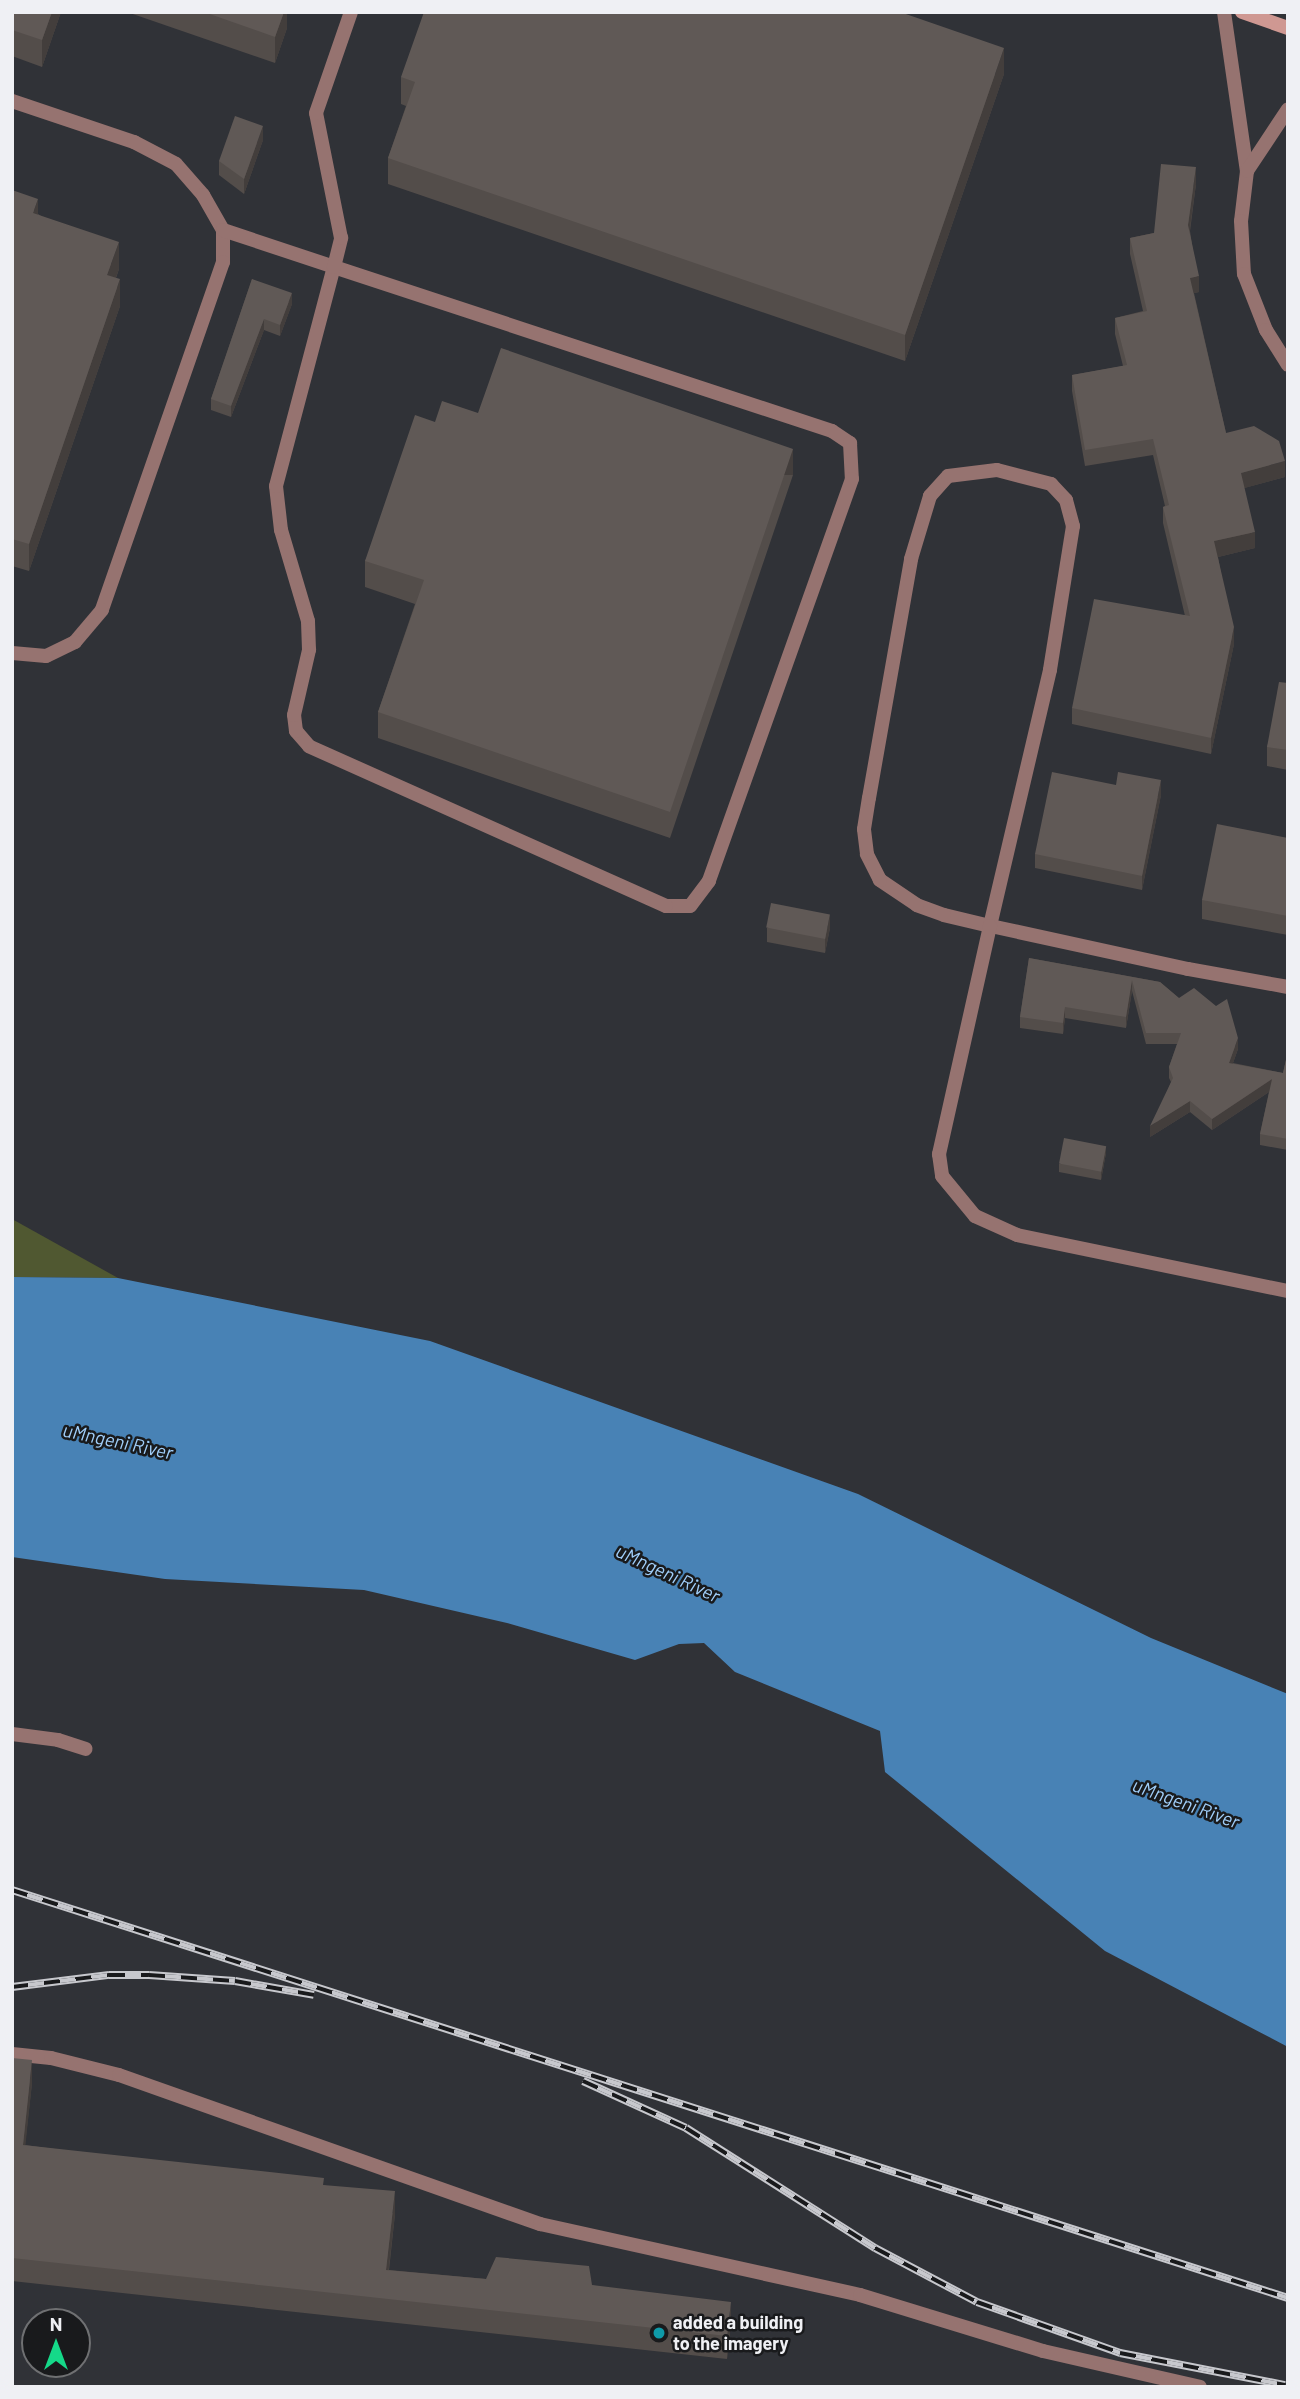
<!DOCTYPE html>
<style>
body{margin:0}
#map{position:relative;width:1300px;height:2399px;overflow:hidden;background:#303237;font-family:Barlow,sans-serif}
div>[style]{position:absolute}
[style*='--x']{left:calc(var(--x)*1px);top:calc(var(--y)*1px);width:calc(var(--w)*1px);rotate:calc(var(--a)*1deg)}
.green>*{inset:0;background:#505831}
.water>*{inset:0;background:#4882b5}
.service>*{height:14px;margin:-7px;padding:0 7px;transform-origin:7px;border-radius:7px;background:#967370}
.minor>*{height:14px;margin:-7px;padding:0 7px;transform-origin:7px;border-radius:7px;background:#967370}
.secondary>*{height:14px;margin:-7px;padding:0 7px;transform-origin:7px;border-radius:7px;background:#cf9892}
.rail>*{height:8px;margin-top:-4px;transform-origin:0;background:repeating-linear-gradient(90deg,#191a1c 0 16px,#c7c8cd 0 32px);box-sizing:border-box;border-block:2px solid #c7c8cd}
.wall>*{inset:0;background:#534d4a}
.shaded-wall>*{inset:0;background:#433e3c;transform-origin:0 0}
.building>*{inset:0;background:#605956;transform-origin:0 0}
.dots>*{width:19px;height:19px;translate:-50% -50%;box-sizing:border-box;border:4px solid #191a1c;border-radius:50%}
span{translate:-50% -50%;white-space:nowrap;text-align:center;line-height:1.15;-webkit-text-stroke:5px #191a1c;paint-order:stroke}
.poi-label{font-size:18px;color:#eff0f4;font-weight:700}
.left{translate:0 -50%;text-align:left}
.water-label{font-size:19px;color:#a0cef9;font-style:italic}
.frame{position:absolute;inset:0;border:14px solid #eff0f4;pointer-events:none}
.north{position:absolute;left:21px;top:2308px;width:70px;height:70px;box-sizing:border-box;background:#191a1c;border:2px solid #6f7072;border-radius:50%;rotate:0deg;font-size:19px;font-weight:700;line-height:28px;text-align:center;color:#eff0f4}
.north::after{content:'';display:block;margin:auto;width:24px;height:32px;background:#15d989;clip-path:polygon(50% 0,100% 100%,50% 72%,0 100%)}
</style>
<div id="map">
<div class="green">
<i style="clip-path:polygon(12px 1219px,118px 1278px,12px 1277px)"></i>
</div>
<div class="water">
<i style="clip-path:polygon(12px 1277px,118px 1278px,430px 1341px,858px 1494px,1151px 1638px,1288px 1694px,1288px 2047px,1105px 1951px,885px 1772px,880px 1731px,735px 1672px,704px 1643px,679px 1644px,635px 1660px,507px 1623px,364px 1590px,165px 1579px,12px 1557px)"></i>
</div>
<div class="service">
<i style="--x:12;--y:101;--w:129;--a:18.6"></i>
<i style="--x:134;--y:142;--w:47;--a:27.6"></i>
<i style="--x:176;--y:164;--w:41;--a:48.9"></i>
<i style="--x:203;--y:195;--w:40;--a:60.3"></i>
<i style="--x:223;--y:230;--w:32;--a:90"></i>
<i style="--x:223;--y:262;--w:368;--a:109.2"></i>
<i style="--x:102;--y:610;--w:42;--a:130.2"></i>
<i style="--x:75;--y:642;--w:32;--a:154"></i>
<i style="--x:46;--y:656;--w:34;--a:-175"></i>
<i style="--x:223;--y:230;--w:117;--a:18.4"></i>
<i style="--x:334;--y:267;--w:524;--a:18.23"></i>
<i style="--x:832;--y:431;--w:22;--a:34"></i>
<i style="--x:850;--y:443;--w:36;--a:87"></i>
<i style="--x:852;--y:479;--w:427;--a:109.6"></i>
<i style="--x:709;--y:881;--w:31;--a:127"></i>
<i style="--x:690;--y:906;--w:24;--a:180"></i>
<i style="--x:666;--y:906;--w:391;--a:-155.9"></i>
<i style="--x:309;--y:746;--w:20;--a:-131"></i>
<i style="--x:296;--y:731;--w:16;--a:-97"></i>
<i style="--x:294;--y:715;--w:67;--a:-77"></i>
<i style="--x:309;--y:650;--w:29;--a:-92"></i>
<i style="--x:308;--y:621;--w:95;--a:-106.5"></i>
<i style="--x:281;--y:530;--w:44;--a:-96.5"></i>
<i style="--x:276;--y:486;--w:227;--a:-75.2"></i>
<i style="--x:334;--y:267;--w:30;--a:-76"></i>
<i style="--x:341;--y:238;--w:127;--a:-101.3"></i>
<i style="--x:316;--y:113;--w:107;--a:-70.9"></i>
<i style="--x:1288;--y:987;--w:102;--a:-169.8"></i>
<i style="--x:1188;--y:969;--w:203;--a:-167.7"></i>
<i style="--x:990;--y:926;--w:47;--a:-166.6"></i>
<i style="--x:944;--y:915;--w:29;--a:-160"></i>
<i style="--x:917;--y:905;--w:45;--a:-146"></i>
<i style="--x:880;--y:880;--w:29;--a:-117"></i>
<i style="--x:867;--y:854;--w:25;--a:-97"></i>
<i style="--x:864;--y:829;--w:31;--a:-81"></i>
<i style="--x:869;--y:798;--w:243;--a:-80"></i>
<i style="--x:911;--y:559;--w:66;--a:-73.2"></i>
<i style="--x:930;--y:496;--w:27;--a:-48"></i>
<i style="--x:948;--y:476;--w:49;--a:-7"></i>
<i style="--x:997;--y:470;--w:56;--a:14.5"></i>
<i style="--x:1051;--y:484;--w:22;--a:47"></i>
<i style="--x:1066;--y:500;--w:27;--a:75"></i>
<i style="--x:1073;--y:526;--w:146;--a:99.1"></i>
<i style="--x:1050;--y:670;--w:263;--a:103.2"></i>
<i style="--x:990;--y:926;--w:234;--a:102.6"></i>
<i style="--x:939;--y:1154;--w:22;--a:82"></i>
<i style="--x:942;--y:1176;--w:52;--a:50.5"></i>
<i style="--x:975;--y:1216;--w:46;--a:24.3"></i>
<i style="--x:1017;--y:1235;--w:277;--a:11.7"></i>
<i style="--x:12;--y:1734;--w:46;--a:7.4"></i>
<i style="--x:58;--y:1740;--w:29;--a:18"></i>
<i style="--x:12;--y:2054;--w:39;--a:6"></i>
<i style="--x:51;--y:2058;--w:70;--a:14"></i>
<i style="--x:119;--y:2075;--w:447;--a:19.5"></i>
<i style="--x:540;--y:2224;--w:328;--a:12.5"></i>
<i style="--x:860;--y:2295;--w:191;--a:17"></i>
<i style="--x:1043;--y:2351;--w:161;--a:12.9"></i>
</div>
<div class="minor">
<i style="--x:1224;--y:12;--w:161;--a:81.8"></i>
<i style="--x:1247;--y:171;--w:50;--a:96.8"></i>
<i style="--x:1241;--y:221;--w:53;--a:86.8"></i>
<i style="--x:1244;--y:274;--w:60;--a:68.6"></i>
<i style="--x:1266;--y:330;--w:41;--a:57.8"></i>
<i style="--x:1247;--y:171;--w:74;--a:-56.5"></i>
</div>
<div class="secondary">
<i style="--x:1242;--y:12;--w:49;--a:19.2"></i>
</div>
<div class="rail">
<i style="--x:12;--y:1890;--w:1340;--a:17.73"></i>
<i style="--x:12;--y:1987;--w:98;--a:-7.1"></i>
<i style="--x:109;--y:1975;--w:40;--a:0"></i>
<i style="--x:149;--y:1975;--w:86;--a:4"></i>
<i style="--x:235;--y:1981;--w:80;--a:10"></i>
<i style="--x:583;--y:2081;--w:113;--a:24.5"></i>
<i style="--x:686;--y:2128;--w:224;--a:32.4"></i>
<i style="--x:875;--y:2248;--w:115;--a:27.9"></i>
<i style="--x:977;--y:2302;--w:152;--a:19.6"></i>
<i style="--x:1120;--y:2353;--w:168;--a:11"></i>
</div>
<div class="wall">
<i style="clip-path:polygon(12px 12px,61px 12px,42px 67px,12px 56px)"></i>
<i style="clip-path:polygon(127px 12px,287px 12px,287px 28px,275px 63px)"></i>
<i style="clip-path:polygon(1004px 74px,905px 361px,388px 184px,388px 158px,406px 106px,401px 104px,401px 77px)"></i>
<i style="clip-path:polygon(263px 140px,244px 194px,219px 175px,219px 161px)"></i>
<i style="clip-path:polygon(1196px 184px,1190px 231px,1199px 292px,1194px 293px,1226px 433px,1285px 477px,1244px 488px,1255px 548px,1218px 557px,1234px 644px,1211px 754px,1072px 724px,1072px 708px,1185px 616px,1163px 523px,1163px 507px,1165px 506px,1153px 455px,1085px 466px,1072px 391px,1072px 375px,1123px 366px,1115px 334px,1115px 318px,1143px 311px,1130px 254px,1130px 238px,1154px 233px)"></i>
<i style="clip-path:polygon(12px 190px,38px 214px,119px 269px,116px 278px,120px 306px,29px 571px,12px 566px)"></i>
<i style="clip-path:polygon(252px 279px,292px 304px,280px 336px,264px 330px,231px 417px,211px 410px,211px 399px)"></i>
<i style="clip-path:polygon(478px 413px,793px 475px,670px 838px,378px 738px,378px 712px,415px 604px,365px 587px,365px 561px,435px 422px)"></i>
<i style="clip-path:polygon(1288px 683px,1288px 770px,1267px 766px,1267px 747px)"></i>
<i style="clip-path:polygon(1161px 795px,1142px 890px,1035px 868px,1035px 854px)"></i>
<i style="clip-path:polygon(1288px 838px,1288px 935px,1202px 919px,1202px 900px)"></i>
<i style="clip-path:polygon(767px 928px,830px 928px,825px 953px,767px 942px)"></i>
<i style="clip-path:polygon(1029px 958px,1160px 982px,1238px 1049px,1233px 1063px,1283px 1073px,1288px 1051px,1288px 1150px,1260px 1145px,1260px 1134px,1269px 1092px,1212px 1130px,1190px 1112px,1150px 1137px,1171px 1082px,1169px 1078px,1169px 1067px,1177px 1044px,1146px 1044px,1132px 991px,1126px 1028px,1065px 1018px,1063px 1034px,1020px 1028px,1020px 1017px)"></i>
<i style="clip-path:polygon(1106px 1153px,1101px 1180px,1059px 1172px,1059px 1164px)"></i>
<i style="clip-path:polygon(12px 2058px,32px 2083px,25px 2145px,324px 2185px,395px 2214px,389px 2270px,486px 2279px,592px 2285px,731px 2324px,727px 2359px,12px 2281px)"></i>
</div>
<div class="shaded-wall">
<i style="clip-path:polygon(52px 12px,61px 12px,42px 67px,42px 40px)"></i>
<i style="clip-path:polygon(284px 12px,287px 12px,287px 28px,275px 63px,275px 37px)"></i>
<i style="clip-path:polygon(1004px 48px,1004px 74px,905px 361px,905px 335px)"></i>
<i style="clip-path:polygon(263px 126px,263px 140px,244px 194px,244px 179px)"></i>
<i style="clip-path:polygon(1196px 167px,1196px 184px,1188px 242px,1188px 225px)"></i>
<i style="clip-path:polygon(38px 199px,38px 225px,33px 213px)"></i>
<i style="clip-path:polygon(119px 242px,119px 269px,107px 302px,107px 275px)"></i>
<i style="clip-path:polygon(1199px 276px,1199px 292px,1190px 294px,1190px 278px)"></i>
<i style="clip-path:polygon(120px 279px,120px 306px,29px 571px,29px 544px)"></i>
<i style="clip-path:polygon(292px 293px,292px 304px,280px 336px,280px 325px)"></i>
<i style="clip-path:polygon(264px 319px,264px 330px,231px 417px,231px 406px)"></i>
<i style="left:793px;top:449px;width:26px;height:383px;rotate:90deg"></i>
<i style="clip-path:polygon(1285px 461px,1285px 477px,1241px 489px,1241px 473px)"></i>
<i style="clip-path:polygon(1255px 532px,1255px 548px,1214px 558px,1214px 541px)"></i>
<i style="clip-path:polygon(1234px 627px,1234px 644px,1211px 754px,1211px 738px)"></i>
<i style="clip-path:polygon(1161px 780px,1161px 795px,1142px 890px,1142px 876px)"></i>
<i style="clip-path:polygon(830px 914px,830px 928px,825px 953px,825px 939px)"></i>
<i style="clip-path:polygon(1132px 980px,1132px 991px,1126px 1028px,1126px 1017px)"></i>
<i style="clip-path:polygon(1065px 1007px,1065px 1018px,1063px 1034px,1063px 1023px)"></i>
<i style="clip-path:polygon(1238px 1038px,1238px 1049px,1229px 1074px,1229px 1063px)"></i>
<i style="clip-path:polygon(1272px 1079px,1272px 1090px,1212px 1130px,1212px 1119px)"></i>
<i style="clip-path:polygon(1190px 1101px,1190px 1112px,1150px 1137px,1150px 1126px)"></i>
<i style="clip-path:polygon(1106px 1146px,1106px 1153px,1101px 1180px,1101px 1173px)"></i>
<i style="clip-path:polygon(32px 2060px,32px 2083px,23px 2168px,23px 2145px)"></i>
<i style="clip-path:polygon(395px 2191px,395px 2214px,386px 2292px,386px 2270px)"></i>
<i style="clip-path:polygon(731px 2302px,731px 2324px,727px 2359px,727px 2336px)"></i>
</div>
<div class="building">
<i style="clip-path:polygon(12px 12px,52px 12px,42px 40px,12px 30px)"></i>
<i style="clip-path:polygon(204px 12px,284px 12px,275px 37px)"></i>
<i style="clip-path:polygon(424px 12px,900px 12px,1004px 48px,905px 335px,388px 158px,415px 82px,401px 77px)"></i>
<i style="clip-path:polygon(235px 116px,263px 126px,244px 179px,219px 161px)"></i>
<i style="clip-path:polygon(1161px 164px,1196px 167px,1188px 225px,1199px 276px,1190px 278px,1226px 433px,1254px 426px,1279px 441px,1285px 461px,1241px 473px,1255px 532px,1214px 541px,1234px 627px,1211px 738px,1072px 708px,1094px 599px,1190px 616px,1163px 507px,1169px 505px,1153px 439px,1085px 450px,1072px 375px,1127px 365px,1115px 318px,1147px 311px,1130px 238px,1154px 233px)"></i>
<i style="clip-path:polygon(12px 190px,38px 199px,33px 213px,119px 242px,107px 275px,120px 279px,29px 544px,12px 539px)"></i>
<i style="clip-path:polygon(252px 279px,292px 293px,280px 325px,264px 319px,231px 406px,211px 399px)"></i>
<i style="clip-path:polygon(501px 348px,793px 449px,670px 812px,378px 712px,424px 580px,365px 561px,415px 415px,435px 422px,442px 401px,478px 413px)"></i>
<i style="clip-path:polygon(1279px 682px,1288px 683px,1288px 750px,1267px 747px)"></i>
<i style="clip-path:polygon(1052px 772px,1116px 785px,1118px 772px,1161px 780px,1142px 876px,1035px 854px)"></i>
<i style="clip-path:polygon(1217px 824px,1288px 838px,1288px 916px,1202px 900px)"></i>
<i style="left:771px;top:903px;width:60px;height:25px;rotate:11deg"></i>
<i style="clip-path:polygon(1029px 958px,1160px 982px,1179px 998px,1194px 988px,1216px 1006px,1227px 999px,1238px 1038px,1229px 1063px,1283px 1073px,1288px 1051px,1288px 1139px,1260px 1134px,1272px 1079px,1212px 1119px,1190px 1101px,1150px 1126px,1173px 1078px,1169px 1067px,1181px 1033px,1146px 1033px,1132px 980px,1126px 1017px,1065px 1007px,1063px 1023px,1020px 1017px)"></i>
<i style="left:1064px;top:1138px;width:43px;height:26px;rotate:11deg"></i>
<i style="clip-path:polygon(12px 2058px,32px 2060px,23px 2145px,324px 2178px,323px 2185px,395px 2191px,386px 2270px,486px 2279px,496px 2257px,589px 2266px,592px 2285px,731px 2302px,727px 2336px,12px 2258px)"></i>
</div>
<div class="dots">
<i style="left:659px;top:2333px;background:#0f9aa8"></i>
</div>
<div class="poi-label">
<span class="left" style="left:673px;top:2333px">added a building<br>to the imagery</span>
</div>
<div class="water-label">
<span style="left:118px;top:1441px;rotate:12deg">uMngeni River</span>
<span style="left:668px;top:1573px;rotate:25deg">uMngeni River</span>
<span style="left:1186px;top:1803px;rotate:20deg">uMngeni River</span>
</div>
<div class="frame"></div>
<div class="north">N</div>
</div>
